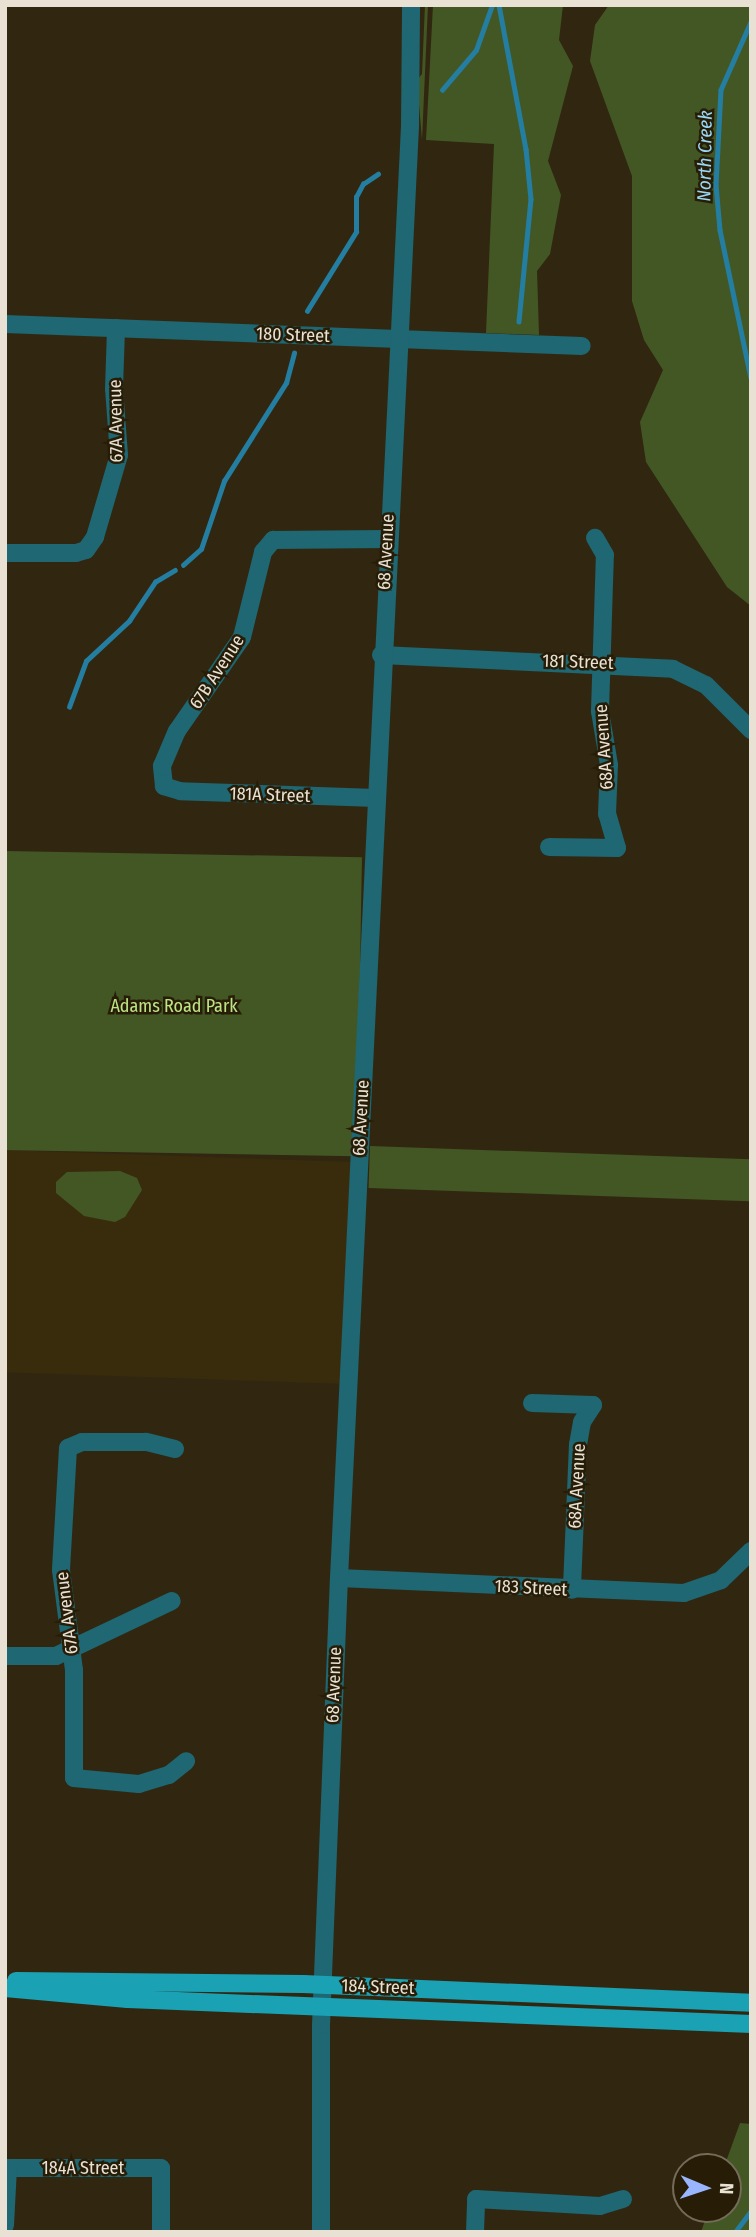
<!DOCTYPE html>
<style>
body{margin:0}
#map{position:relative;width:756px;height:2237px;overflow:hidden;background:#312710;font-family:"Fira Sans Condensed",sans-serif}
div>[style]{position:absolute}
[style*='--x']{left:calc(var(--x)*1px);top:calc(var(--y)*1px);width:calc(var(--w)*1px);rotate:calc(var(--a)*1deg)}
.built>*{inset:0;background:#392c0d;transform-origin:0 0}
.green>*{inset:0;background:#435725;transform-origin:0 0}
.stream>*{height:4.5px;margin:-2.25px;padding:0 2.25px;transform-origin:2.25px;border-radius:2.25px;background:#247ea2}
.minor>*{height:18px;margin:-9px;padding:0 9px;transform-origin:9px;border-radius:9px;background:#1e6773}
.major>*{height:18px;margin:-9px;padding:0 9px;transform-origin:9px;border-radius:9px;background:#1ba1b4}
span{translate:-50% -50%;white-space:nowrap;text-align:center;line-height:1.15;-webkit-text-stroke:5px #271d07;paint-order:stroke}
.street-label{font-size:18px;color:#e8e1d4}
.park-label{font-size:18px;color:#bde586}
.water-label{font-size:19px;color:#98d7f6;font-style:italic}
.frame{position:absolute;inset:0;border:7px solid #e8e1d4;pointer-events:none}
.north{position:absolute;left:672px;top:2153px;width:70px;height:70px;box-sizing:border-box;background:#271d07;border:2px solid #746b59;border-radius:50%;rotate:92deg;font-size:19px;font-weight:700;line-height:28px;text-align:center;color:#e8e1d4}
.north::after{content:'';display:block;margin:auto;width:24px;height:32px;background:#98b5fd;clip-path:polygon(50% 0,100% 100%,50% 72%,0 100%)}
</style>
<div id="map">
<div class="built">
<i style="left:5px;top:1150px;width:346px;height:222px;rotate:2deg"></i>
</div>
<div class="green">
<i style="clip-path:polygon(425px 5px,428px 5px,422px 140px,417px 80px,422px 74px)"></i>
<i style="clip-path:polygon(433px 5px,563px 5px,559px 40px,573px 66px,548px 161px,561px 195px,550px 254px,537px 271px,539px 335px,486px 333px,494px 144px,426px 140px)"></i>
<i style="clip-path:polygon(609px 5px,751px 5px,751px 606px,727px 587px,646px 462px,640px 422px,663px 370px,644px 340px,632px 301px,632px 176px,590px 61px,595px 25px)"></i>
<i style="left:5px;top:851px;width:357px;height:299px;rotate:1deg"></i>
<i style="left:370px;top:1146px;width:381px;height:42px;rotate:2deg"></i>
<i style="clip-path:polygon(120px 1171px,137px 1178px,142px 1190px,125px 1217px,115px 1222px,84px 1216px,56px 1193px,56px 1182px,67px 1172px)"></i>
<i style="clip-path:polygon(740px 2123px,751px 2124px,751px 2232px,701px 2232px,709px 2209px,728px 2209px,728px 2167px,724px 2167px)"></i>
</div>
<div class="stream">
<i style="--x:499;--y:5;--w:147;--a:79.4"></i>
<i style="--x:526;--y:149;--w:50;--a:84.3"></i>
<i style="--x:531;--y:199;--w:123;--a:95.6"></i>
<i style="--x:751;--y:22;--w:74;--a:113.8"></i>
<i style="--x:721;--y:90;--w:95;--a:93"></i>
<i style="--x:716;--y:185;--w:45;--a:84.9"></i>
<i style="--x:720;--y:230;--w:151;--a:78.2"></i>
<i style="--x:442;--y:90;--w:52;--a:-49.6"></i>
<i style="--x:476;--y:50;--w:48;--a:-70.4"></i>
<i style="--x:307;--y:311;--w:93;--a:-58.2"></i>
<i style="--x:356;--y:232;--w:35;--a:-90"></i>
<i style="--x:356;--y:197;--w:15;--a:-62"></i>
<i style="--x:363;--y:184;--w:18;--a:-34"></i>
<i style="--x:183;--y:565;--w:24;--a:-42"></i>
<i style="--x:201;--y:549;--w:72;--a:-71.3"></i>
<i style="--x:224;--y:481;--w:116;--a:-57.7"></i>
<i style="--x:286;--y:383;--w:31;--a:-75"></i>
<i style="--x:69;--y:707;--w:49;--a:-69.7"></i>
<i style="--x:86;--y:661;--w:59;--a:-42.9"></i>
<i style="--x:129;--y:621;--w:47;--a:-56.3"></i>
<i style="--x:155;--y:582;--w:23;--a:-31"></i>
<i style="--x:735;--y:2232;--w:26;--a:-53"></i>
</div>
<div class="minor">
<i style="--x:5;--y:324;--w:577;--a:2.18"></i>
<i style="--x:5;--y:553;--w:71;--a:0"></i>
<i style="--x:76;--y:553;--w:10;--a:-17"></i>
<i style="--x:86;--y:550;--w:16;--a:-55"></i>
<i style="--x:95;--y:537;--w:85;--a:-73.7"></i>
<i style="--x:119;--y:455;--w:66;--a:-94.3"></i>
<i style="--x:114;--y:389;--w:61;--a:-88.1"></i>
<i style="--x:381;--y:655;--w:292;--a:2.7"></i>
<i style="--x:673;--y:669;--w:37;--a:26"></i>
<i style="--x:706;--y:685;--w:64;--a:45"></i>
<i style="--x:376;--y:798;--w:196;--a:-178"></i>
<i style="--x:180;--y:791;--w:17;--a:-163"></i>
<i style="--x:164;--y:786;--w:20;--a:-96"></i>
<i style="--x:162;--y:766;--w:38;--a:-67"></i>
<i style="--x:177;--y:731;--w:114;--a:-55.3"></i>
<i style="--x:242;--y:637;--w:88;--a:-76.1"></i>
<i style="--x:263;--y:552;--w:16;--a:-50"></i>
<i style="--x:273;--y:540;--w:113;--a:-0.5"></i>
<i style="--x:549;--y:847;--w:68;--a:0.8"></i>
<i style="--x:617;--y:848;--w:35;--a:-106"></i>
<i style="--x:607;--y:814;--w:49;--a:-87.7"></i>
<i style="--x:609;--y:765;--w:55;--a:-99.5"></i>
<i style="--x:600;--y:711;--w:156;--a:-88.2"></i>
<i style="--x:605;--y:555;--w:20;--a:-120"></i>
<i style="--x:532;--y:1403;--w:61;--a:1.9"></i>
<i style="--x:593;--y:1405;--w:20;--a:123"></i>
<i style="--x:582;--y:1422;--w:22;--a:100"></i>
<i style="--x:578;--y:1444;--w:146;--a:92.4"></i>
<i style="--x:175;--y:1449;--w:30;--a:-166"></i>
<i style="--x:146;--y:1442;--w:64;--a:180"></i>
<i style="--x:82;--y:1442;--w:15;--a:157"></i>
<i style="--x:68;--y:1448;--w:122;--a:93.3"></i>
<i style="--x:61;--y:1570;--w:101;--a:82.6"></i>
<i style="--x:74;--y:1670;--w:108;--a:90"></i>
<i style="--x:74;--y:1778;--w:65;--a:5.3"></i>
<i style="--x:139;--y:1784;--w:31;--a:-17"></i>
<i style="--x:169;--y:1775;--w:22;--a:-39"></i>
<i style="--x:339;--y:1578;--w:345;--a:2.5"></i>
<i style="--x:684;--y:1593;--w:39;--a:-19"></i>
<i style="--x:721;--y:1580;--w:42;--a:-44"></i>
<i style="--x:5;--y:1656;--w:51;--a:0"></i>
<i style="--x:56;--y:1656;--w:128;--a:-25.4"></i>
<i style="--x:5;--y:2168;--w:156;--a:0"></i>
<i style="--x:161;--y:2168;--w:64;--a:90"></i>
<i style="--x:5;--y:2225;--w:57;--a:-87"></i>
<i style="--x:321;--y:2232;--w:207;--a:-90"></i>
<i style="--x:321;--y:2025;--w:447;--a:-87.7"></i>
<i style="--x:339;--y:1578;--w:1454;--a:-87.2"></i>
<i style="--x:410;--y:126;--w:121;--a:-89.5"></i>
<i style="--x:475;--y:2232;--w:33;--a:-88"></i>
<i style="--x:476;--y:2199;--w:124;--a:3.2"></i>
<i style="--x:600;--y:2206;--w:24;--a:-17"></i>
</div>
<div class="major">
<i style="--x:16;--y:1981;--w:287;--a:0.6"></i>
<i style="--x:303;--y:1984;--w:448;--a:2.4"></i>
<i style="--x:5;--y:1988;--w:123;--a:5.1"></i>
<i style="--x:128;--y:1999;--w:624;--a:2.3"></i>
</div>
<div class="street-label">
<span style="left:293px;top:335px;rotate:2deg">180 Street</span>
<span style="left:116px;top:421px;rotate:-91deg">67A Avenue</span>
<span style="left:386px;top:552px;rotate:-87deg">68 Avenue</span>
<span style="left:578px;top:662px;rotate:2deg">181 Street</span>
<span style="left:217px;top:672px;rotate:-57deg">67B Avenue</span>
<span style="left:604px;top:747px;rotate:-94deg">68A Avenue</span>
<span style="left:270px;top:795px;rotate:2deg">181A Street</span>
<span style="left:361px;top:1118px;rotate:-87deg">68 Avenue</span>
<span style="left:577px;top:1486px;rotate:-87deg">68A Avenue</span>
<span style="left:531px;top:1588px;rotate:3deg">183 Street</span>
<span style="left:67px;top:1613px;rotate:-97deg">67A Avenue</span>
<span style="left:334px;top:1685px;rotate:-88deg">68 Avenue</span>
<span style="left:378px;top:1987px;rotate:2deg">184 Street</span>
<span style="left:83px;top:2168px">184A Street</span>
</div>
<div class="park-label">
<span style="left:174px;top:1006px">Adams Road Park</span>
</div>
<div class="water-label">
<span style="left:705px;top:156px;rotate:-89deg">North Creek</span>
</div>
<div class="frame"></div>
<div class="north">N</div>
</div>
